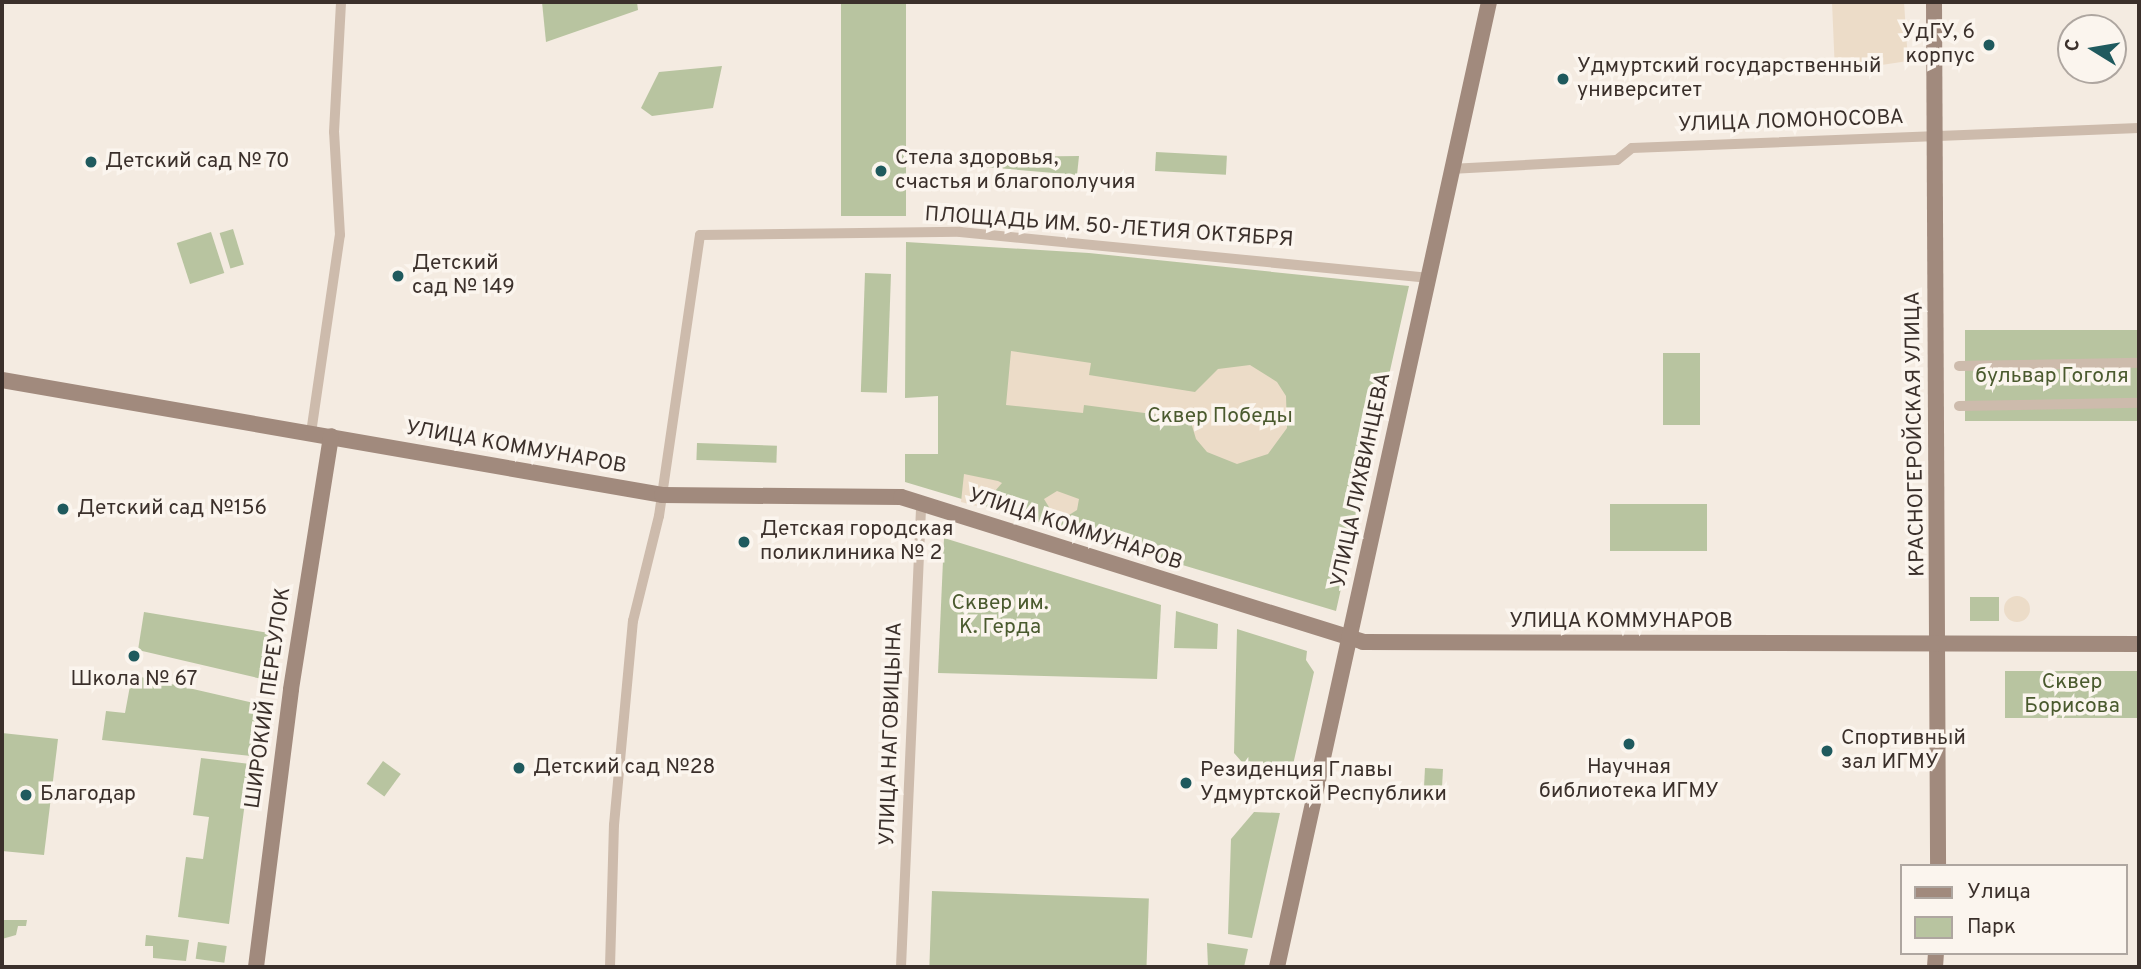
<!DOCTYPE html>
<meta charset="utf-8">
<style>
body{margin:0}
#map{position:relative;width:2141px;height:969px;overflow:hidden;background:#f4ebe1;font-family:Overpass,sans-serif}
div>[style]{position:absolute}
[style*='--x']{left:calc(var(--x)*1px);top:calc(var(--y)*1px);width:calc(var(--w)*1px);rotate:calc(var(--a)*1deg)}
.green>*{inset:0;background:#b8c4a0;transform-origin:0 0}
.plaza>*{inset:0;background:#ecdcc8}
.round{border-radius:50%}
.street>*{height:10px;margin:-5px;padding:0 5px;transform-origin:5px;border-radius:5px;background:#cdbbac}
.secondary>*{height:16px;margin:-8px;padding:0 8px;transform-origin:8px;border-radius:8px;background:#a18a7d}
.dots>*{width:19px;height:19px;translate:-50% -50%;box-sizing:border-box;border:4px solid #fbf5ee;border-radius:50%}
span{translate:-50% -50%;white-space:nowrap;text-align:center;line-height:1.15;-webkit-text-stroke:7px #fbf5ee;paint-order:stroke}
.poi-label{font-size:21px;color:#3b302b}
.right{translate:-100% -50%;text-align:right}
.left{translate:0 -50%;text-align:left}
.street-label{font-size:21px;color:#3b302b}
.park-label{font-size:21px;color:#4a5a2e}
.frame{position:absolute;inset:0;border:4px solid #3b302b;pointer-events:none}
.legend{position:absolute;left:1900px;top:864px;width:228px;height:91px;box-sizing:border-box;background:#fbf5ee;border:2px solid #aea6a0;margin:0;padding:9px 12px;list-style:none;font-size:21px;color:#3b302b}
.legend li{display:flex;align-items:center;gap:14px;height:35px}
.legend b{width:35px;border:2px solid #aea6a0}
.north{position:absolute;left:2057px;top:14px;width:70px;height:70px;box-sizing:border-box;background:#fbf5ee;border:2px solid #aea6a0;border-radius:50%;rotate:281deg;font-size:19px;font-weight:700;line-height:28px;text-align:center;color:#3b302b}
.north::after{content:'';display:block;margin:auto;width:24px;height:32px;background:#1f5a5e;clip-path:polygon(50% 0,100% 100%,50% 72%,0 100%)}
</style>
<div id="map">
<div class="green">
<i style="clip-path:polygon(542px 2px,637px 2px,638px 10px,546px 42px)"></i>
<i style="left:841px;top:2px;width:65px;height:214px"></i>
<i style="clip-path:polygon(722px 66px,713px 108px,652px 116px,641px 108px,659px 72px)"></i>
<i style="left:1156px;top:152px;width:71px;height:19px;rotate:3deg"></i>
<i style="clip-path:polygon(1079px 156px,1077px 175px,985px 167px,986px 157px)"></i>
<i style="left:233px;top:229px;width:37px;height:14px;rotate:73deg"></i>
<i style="left:211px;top:232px;width:43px;height:36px;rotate:72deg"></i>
<i style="clip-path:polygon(906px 242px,1089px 253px,1409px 286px,1336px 611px,905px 482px,905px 454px,938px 454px,938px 396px,905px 398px)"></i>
<i style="left:865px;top:273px;width:26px;height:119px;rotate:2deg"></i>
<i style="left:2139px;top:330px;width:91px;height:174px;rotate:90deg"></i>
<i style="left:1663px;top:353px;width:37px;height:72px"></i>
<i style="left:697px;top:443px;width:80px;height:17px;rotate:2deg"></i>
<i style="left:1610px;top:504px;width:97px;height:47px"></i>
<i style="clip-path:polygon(944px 538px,1161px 605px,1157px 679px,938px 673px)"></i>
<i style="left:1970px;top:597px;width:29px;height:24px"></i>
<i style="clip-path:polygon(1176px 611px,1218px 624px,1217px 649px,1174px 648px)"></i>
<i style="clip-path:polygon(144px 612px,269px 633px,262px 679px,138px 650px)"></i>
<i style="clip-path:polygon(1237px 629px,1307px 651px,1306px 660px,1314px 672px,1290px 778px,1256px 778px,1234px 753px)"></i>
<i style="left:2005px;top:671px;width:134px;height:47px"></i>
<i style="clip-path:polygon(132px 675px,258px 704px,251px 756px,102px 740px,106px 711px,125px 713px)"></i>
<i style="clip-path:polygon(2px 733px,58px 739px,44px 855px,2px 851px)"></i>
<i style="clip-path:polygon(201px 758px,250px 764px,229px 924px,178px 917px,186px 857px,203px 859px,209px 817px,193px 815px)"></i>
<i style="left:383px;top:761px;width:22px;height:28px;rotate:36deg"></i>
<i style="left:1425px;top:768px;width:18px;height:28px;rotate:3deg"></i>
<i style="clip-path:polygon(1254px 812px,1280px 813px,1252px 938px,1228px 934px,1231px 839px)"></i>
<i style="left:932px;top:891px;width:217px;height:76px;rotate:2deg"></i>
<i style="clip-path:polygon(2px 920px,27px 920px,26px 926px,18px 926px,16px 935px,2px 939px)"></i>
<i style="clip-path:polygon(146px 935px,189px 940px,186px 961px,153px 958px,153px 946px,145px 946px)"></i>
<i style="left:198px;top:942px;width:29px;height:17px;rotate:8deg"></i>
<i style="clip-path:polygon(1207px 943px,1248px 949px,1244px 967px,1208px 967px)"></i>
</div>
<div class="plaza">
<i style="clip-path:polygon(1832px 2px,1904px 2px,1908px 61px,1835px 72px)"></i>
<i style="clip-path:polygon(1011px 351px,1091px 363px,1089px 375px,1195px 392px,1218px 369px,1250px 365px,1277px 382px,1286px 396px,1287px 428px,1268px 454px,1237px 464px,1207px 452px,1196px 439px,1190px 419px,1084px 405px,1083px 413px,1006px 405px)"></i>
<i style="clip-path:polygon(964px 474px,998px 481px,1002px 483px,981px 507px,961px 502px)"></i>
<i style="clip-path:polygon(1057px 491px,1079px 499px,1077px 510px,1069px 515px,1052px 512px,1044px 499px)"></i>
<i class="round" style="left:2004px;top:596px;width:26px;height:26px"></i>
</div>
<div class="street">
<i style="--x:1450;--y:169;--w:167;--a:-3.1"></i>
<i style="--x:1617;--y:160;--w:19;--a:-39"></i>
<i style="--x:1632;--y:148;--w:507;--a:-2.26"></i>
<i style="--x:1959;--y:366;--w:180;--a:-1"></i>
<i style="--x:1959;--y:406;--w:180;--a:-1"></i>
<i style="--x:311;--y:433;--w:200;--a:-81.7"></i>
<i style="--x:340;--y:235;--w:103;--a:-93.3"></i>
<i style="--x:334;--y:132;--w:130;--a:-86.9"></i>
<i style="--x:610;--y:967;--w:142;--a:-88.4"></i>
<i style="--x:614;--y:825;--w:205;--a:-84.7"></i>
<i style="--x:633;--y:621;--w:108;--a:-76.1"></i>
<i style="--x:659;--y:516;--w:284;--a:-81.7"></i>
<i style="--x:700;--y:235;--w:260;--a:-0.7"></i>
<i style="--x:960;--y:232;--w:472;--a:5.6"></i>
<i style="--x:901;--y:967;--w:464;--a:-87.5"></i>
</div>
<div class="secondary">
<i style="--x:1934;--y:2;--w:864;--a:89.73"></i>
<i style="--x:2;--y:380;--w:670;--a:9.88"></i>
<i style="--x:662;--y:495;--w:239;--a:0.5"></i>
<i style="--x:901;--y:497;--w:484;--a:17.4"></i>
<i style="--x:1363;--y:642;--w:776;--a:0.15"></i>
<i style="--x:256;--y:967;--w:280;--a:-82.8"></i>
<i style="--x:291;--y:689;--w:256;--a:-81"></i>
<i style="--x:1277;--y:967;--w:988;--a:-77.61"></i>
<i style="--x:1935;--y:967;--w:14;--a:-86"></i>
</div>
<div class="dots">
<i style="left:1989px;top:45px;background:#1f5a5e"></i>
<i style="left:1563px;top:79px;background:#1f5a5e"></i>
<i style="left:91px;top:162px;background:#1f5a5e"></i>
<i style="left:881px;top:171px;background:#1f5a5e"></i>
<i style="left:398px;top:276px;background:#1f5a5e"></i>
<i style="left:63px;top:509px;background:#1f5a5e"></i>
<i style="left:744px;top:542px;background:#1f5a5e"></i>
<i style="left:134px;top:656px;background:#1f5a5e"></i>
<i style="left:1629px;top:744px;background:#1f5a5e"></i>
<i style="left:1827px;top:751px;background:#1f5a5e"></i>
<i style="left:519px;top:768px;background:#1f5a5e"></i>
<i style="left:1186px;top:783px;background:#1f5a5e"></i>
<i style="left:26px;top:795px;background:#1f5a5e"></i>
</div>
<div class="poi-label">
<span class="right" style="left:1975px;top:45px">УдГУ, 6<br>корпус</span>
<span class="left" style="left:1577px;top:79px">Удмуртский государственный<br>университет</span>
<span class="left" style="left:895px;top:171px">Стела здоровья,<br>счастья и благополучия</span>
<span class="left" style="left:105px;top:162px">Детский сад № 70</span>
<span class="left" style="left:412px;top:276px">Детский<br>сад № 149</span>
<span class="left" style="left:77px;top:509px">Детский сад №156</span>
<span class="left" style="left:760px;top:542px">Детская городская<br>поликлиника № 2</span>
<span style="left:134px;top:680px">Школа № 67</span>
<span class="left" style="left:1841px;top:751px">Спортивный<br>зал ИГМУ</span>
<span class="left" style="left:533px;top:768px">Детский сад №28</span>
<span style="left:1629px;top:780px">Научная<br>библиотека ИГМУ</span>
<span class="left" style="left:1200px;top:783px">Резиденция Главы<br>Удмуртской Республики</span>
<span class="left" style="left:40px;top:795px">Благодар</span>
</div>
<div class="street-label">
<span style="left:1791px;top:122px;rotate:-2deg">УЛИЦА ЛОМОНОСОВА</span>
<span style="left:1109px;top:228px;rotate:4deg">ПЛОЩАДЬ ИМ. 50-ЛЕТИЯ ОКТЯБРЯ</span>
<span style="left:1916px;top:434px;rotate:-91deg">КРАСНОГЕРОЙСКАЯ УЛИЦА</span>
<span style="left:516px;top:448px;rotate:10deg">УЛИЦА КОММУНАРОВ</span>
<span style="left:1362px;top:480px;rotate:-78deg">УЛИЦА ЛИХВИНЦЕВА</span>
<span style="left:1075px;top:530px;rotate:18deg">УЛИЦА КОММУНАРОВ</span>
<span style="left:1621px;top:622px">УЛИЦА КОММУНАРОВ</span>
<span style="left:269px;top:698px;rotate:-82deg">ШИРОКИЙ ПЕРЕУЛОК</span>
<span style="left:892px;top:734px;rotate:-88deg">УЛИЦА НАГОВИЦЫНА</span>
</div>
<div class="park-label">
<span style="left:2052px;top:377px">бульвар Гоголя</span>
<span style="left:1220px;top:417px">Сквер Победы</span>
<span style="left:1000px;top:616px">Сквер им.<br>К. Герда</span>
<span style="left:2072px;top:695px">Сквер<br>Борисова</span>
</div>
<div class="frame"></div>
<ul class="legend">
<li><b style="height:9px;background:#a18a7d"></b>Улица</li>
<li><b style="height:19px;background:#b8c4a0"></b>Парк</li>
</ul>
<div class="north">С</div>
</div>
